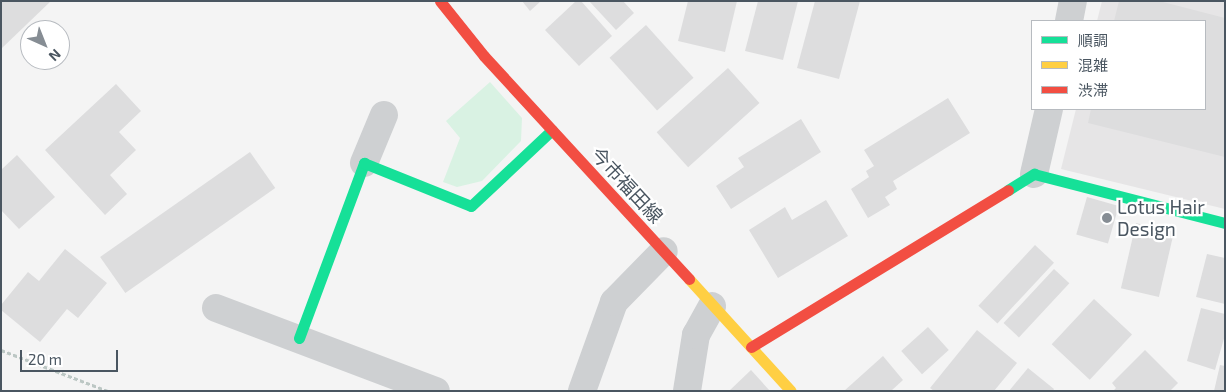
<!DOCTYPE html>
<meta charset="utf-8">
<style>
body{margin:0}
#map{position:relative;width:1226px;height:392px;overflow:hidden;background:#f4f4f4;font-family:"Exo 2","Noto Sans JP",sans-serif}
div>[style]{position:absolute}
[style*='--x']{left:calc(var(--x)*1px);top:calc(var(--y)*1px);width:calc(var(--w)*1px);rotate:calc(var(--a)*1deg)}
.education>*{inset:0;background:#e6e5e6}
.green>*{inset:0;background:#d9f2e3}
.building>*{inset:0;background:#ddddde;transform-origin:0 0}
.path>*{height:3px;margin-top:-1.5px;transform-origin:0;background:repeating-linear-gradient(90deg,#bcc7c4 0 4px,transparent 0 6.5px)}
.street>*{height:28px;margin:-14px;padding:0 14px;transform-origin:14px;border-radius:14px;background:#ced0d2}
.fast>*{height:11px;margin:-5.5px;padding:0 5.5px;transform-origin:5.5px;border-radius:5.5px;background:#16e098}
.slow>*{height:11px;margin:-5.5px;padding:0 5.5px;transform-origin:5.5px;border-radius:5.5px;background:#ffcf43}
.jam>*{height:11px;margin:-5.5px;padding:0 5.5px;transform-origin:5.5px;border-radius:5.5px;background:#f24e42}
.dots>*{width:14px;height:14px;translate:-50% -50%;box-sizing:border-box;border:2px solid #fff;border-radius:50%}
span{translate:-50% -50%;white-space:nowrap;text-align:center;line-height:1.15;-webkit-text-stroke:4.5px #fff;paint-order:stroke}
.street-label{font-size:19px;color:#4a5661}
.poi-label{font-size:19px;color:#4a5661}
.left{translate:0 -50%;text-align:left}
.frame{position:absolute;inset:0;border:2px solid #4a5661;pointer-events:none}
.legend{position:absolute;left:1031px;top:20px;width:175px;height:90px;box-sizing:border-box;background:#fff;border:1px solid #b7bbc0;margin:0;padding:6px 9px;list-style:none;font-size:15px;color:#4a5661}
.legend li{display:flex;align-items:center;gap:10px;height:25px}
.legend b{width:25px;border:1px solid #b7bbc0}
.north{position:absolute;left:20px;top:20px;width:50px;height:50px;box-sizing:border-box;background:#fff;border:1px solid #b7bbc0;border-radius:50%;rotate:136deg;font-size:14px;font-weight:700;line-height:20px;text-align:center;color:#4a5661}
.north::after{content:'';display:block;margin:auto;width:18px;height:22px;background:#868d94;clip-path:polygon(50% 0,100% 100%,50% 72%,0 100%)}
.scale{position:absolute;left:20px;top:350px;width:98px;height:22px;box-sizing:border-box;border:2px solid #4a5661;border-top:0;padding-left:6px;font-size:15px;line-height:18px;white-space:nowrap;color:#4a5661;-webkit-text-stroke:4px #fff;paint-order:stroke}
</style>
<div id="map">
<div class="education">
<i style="clip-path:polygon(1102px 1px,1225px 1px,1225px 209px,1061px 169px,1076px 109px,1205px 109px,1205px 21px,1097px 21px)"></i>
</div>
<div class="green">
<i style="clip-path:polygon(490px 82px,522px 118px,521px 141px,482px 181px,457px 187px,443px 182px,460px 138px,446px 121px)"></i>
</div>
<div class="building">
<i style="clip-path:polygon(1px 1px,51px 1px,1px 49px)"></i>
<i style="clip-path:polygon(522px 1px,541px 1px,530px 11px)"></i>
<i style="clip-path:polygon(576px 1px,581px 1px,612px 36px,579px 66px,545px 30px)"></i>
<i style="clip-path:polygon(589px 1px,623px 1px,634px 13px,616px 30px)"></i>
<i style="clip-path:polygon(688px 1px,737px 1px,725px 52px,678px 41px)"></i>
<i style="clip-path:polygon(758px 1px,798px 1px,783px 60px,745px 51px)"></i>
<i style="clip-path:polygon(815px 1px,860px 1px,839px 79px,797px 68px)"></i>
<i style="clip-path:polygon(1119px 1px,1159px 1px,1225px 18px,1225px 157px,1088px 123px,1091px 109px,1205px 109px,1205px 21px,1114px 21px)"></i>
<i style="left:646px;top:25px;width:71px;height:49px;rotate:48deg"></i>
<i style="left:728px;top:68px;width:47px;height:96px;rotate:48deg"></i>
<i style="clip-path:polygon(116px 84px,141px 111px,119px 132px,136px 150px,110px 175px,127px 194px,105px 215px,45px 150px)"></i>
<i style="clip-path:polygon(948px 98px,970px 133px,893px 181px,897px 189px,885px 197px,890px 205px,868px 218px,851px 189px,869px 177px,866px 171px,874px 166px,864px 150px)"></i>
<i style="clip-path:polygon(801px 119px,821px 152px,731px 209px,716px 186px,744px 167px,738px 158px)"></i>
<i style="left:250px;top:152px;width:44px;height:183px;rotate:55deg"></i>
<i style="clip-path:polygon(17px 155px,55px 197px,19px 229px,1px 210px,1px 170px)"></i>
<i style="left:1087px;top:197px;width:33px;height:39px;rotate:16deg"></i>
<i style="clip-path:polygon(826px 200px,848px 236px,778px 278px,749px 230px,785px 207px,792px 220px)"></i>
<i style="left:1136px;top:223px;width:39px;height:67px;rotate:13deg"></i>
<i style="left:1035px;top:245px;width:26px;height:83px;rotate:43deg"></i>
<i style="clip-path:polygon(65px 249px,107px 283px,78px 318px,67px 309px,40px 342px,1px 310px,1px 305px,28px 272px,39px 281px)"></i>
<i style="clip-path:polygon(1207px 254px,1225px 258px,1225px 304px,1196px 297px)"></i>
<i style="left:1054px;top:269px;width:21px;height:74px;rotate:43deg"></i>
<i style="left:1094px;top:299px;width:52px;height:62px;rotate:43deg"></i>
<i style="clip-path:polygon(1201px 308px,1225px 314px,1225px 335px,1215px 370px,1187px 361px)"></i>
<i style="left:928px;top:327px;width:31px;height:36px;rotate:48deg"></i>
<i style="clip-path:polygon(977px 330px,1017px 363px,994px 391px,934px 391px,930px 388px)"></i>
<i style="clip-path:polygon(1145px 350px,1178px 383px,1170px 391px,1113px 391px,1116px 388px,1112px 383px)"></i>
<i style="clip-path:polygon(883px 356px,903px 380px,891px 391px,844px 391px)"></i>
<i style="clip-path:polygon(1220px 365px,1225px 366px,1225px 391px,1214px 391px)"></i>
<i style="clip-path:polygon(1028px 368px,1054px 389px,1053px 391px,1009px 391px)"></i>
<i style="clip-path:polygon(751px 370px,770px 391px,729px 391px)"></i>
</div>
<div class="path">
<i style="--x:1;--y:350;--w:115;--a:21"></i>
</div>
<div class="street">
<i style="--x:1069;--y:21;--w:20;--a:-79"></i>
<i style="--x:364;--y:163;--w:52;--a:-67.4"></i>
<i style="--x:1034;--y:174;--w:67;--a:-77"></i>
<i style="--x:216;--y:308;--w:235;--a:20.7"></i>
<i style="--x:582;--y:391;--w:95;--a:-70.2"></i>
<i style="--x:614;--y:302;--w:71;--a:-45.6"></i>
<i style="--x:687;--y:391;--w:57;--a:-80.9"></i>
<i style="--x:696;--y:335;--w:33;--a:-61"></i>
</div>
<div class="fast">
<i style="--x:1008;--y:190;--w:31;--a:-32"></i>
<i style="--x:1034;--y:174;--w:197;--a:14.4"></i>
<i style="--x:299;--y:338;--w:187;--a:-69.6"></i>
<i style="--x:364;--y:163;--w:115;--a:21.9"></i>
<i style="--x:471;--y:206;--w:111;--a:-43.2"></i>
</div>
<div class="slow">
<i style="--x:689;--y:279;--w:151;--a:47.7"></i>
</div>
<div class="jam">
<i style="--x:440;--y:1;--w:70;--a:51.3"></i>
<i style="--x:484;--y:56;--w:303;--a:47.4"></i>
<i style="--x:751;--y:347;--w:301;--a:-31.4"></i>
</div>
<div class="dots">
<i style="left:1107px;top:218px;background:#868d94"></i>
</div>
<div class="street-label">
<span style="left:627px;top:185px;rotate:47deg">今市福田線</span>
</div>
<div class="poi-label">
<span class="left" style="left:1117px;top:218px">Lotus Hair<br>Design</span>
</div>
<div class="frame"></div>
<ul class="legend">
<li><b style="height:6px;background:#16e098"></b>順調</li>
<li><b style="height:6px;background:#ffcf43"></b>混雑</li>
<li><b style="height:6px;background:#f24e42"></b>渋滞</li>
</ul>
<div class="north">N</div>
<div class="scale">20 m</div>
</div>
